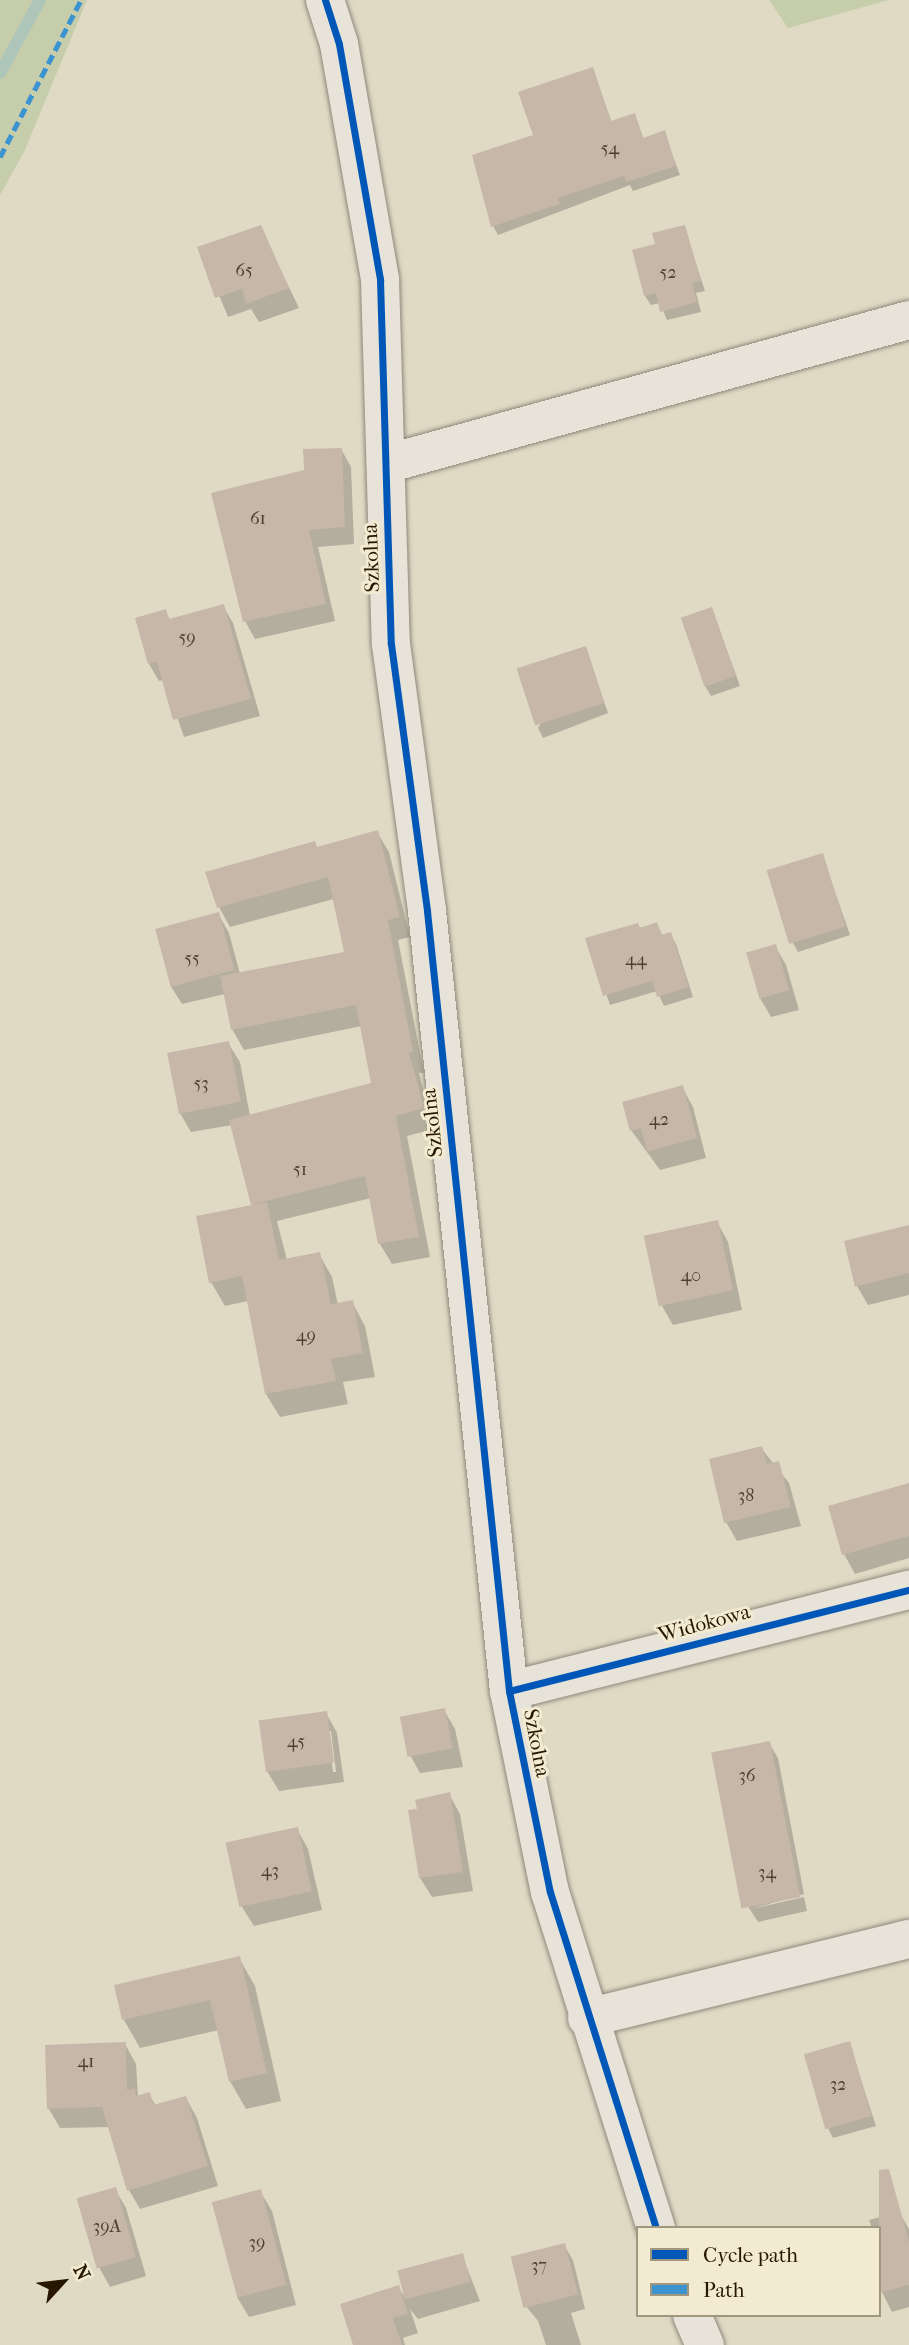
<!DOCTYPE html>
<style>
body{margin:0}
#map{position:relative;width:909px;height:2345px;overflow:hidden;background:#e0dac5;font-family:"IM FELL French Canon",serif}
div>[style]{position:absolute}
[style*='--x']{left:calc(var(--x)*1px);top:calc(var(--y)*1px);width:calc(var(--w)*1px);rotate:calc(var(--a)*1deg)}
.green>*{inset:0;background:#c6cdab}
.shadow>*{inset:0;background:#0003}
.stream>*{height:12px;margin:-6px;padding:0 6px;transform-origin:6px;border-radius:6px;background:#aec5ba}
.building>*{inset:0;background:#c6b7a8;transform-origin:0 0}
.roads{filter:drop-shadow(0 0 2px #8e887a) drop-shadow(0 0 2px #8e887a)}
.minor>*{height:38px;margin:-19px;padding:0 19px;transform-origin:19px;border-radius:19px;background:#e7e3d9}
.quiet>*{height:5px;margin-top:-2.5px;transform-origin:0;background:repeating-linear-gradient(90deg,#3b93d0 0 10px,transparent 0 15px)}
.cycleway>*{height:7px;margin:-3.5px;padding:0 3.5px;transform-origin:3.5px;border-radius:3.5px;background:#0057b8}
span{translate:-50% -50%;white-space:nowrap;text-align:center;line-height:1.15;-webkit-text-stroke:6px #f2ebd2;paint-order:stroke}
.number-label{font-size:18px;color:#4f3e2a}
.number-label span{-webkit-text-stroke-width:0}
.street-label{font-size:21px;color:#271600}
.legend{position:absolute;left:636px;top:2226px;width:245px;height:91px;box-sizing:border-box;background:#f2ebd2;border:2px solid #a1967e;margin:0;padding:9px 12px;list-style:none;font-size:21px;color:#271600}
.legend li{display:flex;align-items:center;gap:14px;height:35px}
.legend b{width:35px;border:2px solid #a1967e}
.north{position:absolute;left:28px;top:2247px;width:70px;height:70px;-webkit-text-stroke:5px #f2ebd2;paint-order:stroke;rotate:63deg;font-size:19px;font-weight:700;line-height:28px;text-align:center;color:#271600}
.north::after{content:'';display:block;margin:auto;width:24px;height:32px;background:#271600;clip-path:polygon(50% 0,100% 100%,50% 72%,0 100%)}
</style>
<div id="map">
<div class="green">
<i style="clip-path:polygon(0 0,87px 0,24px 152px,0 195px)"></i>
<i style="clip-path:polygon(769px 0,889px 0,788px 28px)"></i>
</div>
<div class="shadow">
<i style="clip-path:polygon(592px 69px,612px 123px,634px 116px,644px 139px,664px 133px,680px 175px,633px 191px,630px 185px,498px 235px,493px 226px,535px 136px)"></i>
<i style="clip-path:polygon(260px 227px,299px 308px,259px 322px,251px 309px,228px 317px,200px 248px)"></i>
<i style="clip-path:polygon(684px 227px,705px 291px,696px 293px,701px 312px,667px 320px,660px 303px,651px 305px,645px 296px,634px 251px,657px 245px)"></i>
<i style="clip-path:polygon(341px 449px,351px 467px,354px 544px,318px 547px,335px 621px,255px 639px,245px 621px)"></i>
<i style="clip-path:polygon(223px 606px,233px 623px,260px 716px,184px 737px,164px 680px,159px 681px,149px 664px,165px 611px,170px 620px)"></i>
<i style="clip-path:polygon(712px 609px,740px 686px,711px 696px,705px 686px)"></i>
<i style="clip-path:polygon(585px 648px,608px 713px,543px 738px,538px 728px)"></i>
<i style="clip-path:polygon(377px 832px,389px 852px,410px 937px,398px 940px,424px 1073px,419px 1073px,434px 1129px,407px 1136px,430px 1257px,392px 1264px,380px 1244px,371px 1198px,277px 1221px,287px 1260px,319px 1254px,332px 1277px,338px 1305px,352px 1302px,365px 1326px,375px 1377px,343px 1382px,348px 1404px,280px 1417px,266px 1394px,248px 1301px,225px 1306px,211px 1282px,254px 1206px,232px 1125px,191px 1132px,180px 1113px,228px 1043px,240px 1062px,250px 1116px,373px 1084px,362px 1026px,244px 1050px,232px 1029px,225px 994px,182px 1004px,170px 985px,218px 914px,229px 933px,240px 974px,346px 953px,334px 899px,230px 927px,219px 907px,317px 848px)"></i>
<i style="clip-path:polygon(822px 855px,850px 935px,798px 952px,793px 943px)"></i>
<i style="clip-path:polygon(657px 924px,663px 937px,670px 934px,676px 944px,693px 997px,664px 1006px,657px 991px,610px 1005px,587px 939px)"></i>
<i style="clip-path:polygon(775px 946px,786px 965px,799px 1010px,771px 1017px,760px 998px)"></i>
<i style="clip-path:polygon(682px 1087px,693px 1107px,706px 1158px,660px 1170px,631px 1130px)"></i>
<i style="clip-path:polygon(717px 1222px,728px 1242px,742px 1310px,673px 1325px,662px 1306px)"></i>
<i style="clip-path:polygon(909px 1227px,909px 1295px,868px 1305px,857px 1286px)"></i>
<i style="clip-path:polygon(761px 1448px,789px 1483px,801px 1526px,737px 1541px,726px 1522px)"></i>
<i style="clip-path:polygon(909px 1485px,909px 1558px,855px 1574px,844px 1554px)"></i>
<i style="clip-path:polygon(444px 1710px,455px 1729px,463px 1767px,420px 1773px,409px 1753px)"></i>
<i style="clip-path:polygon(evenodd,326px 1713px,337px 1733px,344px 1782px,279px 1791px,267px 1771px,326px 1713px,328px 1731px,331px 1731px,336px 1772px,333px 1772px,328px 1731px)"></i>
<i style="clip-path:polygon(769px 1743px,778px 1758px,804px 1894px,751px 1909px,804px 1897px,807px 1911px,758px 1922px,749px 1908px)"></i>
<i style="clip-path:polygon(449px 1794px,460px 1814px,473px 1891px,432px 1897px,420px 1878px)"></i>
<i style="clip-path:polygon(297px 1829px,308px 1849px,322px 1910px,254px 1926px,242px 1907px)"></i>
<i style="clip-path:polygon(239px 1958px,255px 1986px,281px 2101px,246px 2109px,230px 2081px,219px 2030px,140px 2048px,124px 2020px,116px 1987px)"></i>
<i style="clip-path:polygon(849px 2043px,876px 2126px,833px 2138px,828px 2128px)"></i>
<i style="clip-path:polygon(125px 2044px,136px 2064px,138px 2097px,149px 2094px,156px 2106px,186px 2098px,197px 2118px,218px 2186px,140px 2209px,129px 2190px,110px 2127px,60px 2128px,49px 2109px)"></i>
<i style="clip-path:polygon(115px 2189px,126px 2208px,146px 2276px,110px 2287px,99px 2267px)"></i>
<i style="clip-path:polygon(260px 2191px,272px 2211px,296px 2305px,249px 2317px,237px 2297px)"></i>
<i style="clip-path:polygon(899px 2212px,909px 2229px,909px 2307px,892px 2312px,879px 2286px,879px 2228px,872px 2228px,869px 2220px)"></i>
<i style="clip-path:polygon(564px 2245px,573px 2260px,585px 2309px,571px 2313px,581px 2345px,546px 2345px,538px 2321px,526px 2306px)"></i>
<i style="clip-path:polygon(462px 2255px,480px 2301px,418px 2319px,410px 2309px,418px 2333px,403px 2338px,405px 2345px,355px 2345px,398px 2287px,407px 2300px,400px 2272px)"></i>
</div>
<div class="stream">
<i style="--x:0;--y:73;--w:83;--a:-61.3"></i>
</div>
<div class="building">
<i style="clip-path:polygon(593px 67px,611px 121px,635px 113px,643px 138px,665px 130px,676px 166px,626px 182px,624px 176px,558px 198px,560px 204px,491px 227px,472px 155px,533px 135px,518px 92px)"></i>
<i style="clip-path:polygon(261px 225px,289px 288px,246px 304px,242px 289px,215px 298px,197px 247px)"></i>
<i style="clip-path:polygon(685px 225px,701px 281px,692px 283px,697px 302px,660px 312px,656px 293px,644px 296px,632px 250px,655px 244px,652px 233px)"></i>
<i style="clip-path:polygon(342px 448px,345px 527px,309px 530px,326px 604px,243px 622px,211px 493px,304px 470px,303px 449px)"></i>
<i style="clip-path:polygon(224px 604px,251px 699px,173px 720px,157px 662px,148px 664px,135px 618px,166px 609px,169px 619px)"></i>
<i style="left:712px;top:607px;width:73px;height:33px;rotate:71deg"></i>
<i style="left:586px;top:646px;width:60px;height:73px;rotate:72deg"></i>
<i style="clip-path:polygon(378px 830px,400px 917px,388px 920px,413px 1052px,409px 1053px,424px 1108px,396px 1116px,419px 1237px,378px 1244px,365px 1176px,251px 1205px,229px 1120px,371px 1083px,356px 1005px,231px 1030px,220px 976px,344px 952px,328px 877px,217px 908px,205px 872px,315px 841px,317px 847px)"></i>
<i style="left:823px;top:853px;width:77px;height:59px;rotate:73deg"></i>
<i style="left:219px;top:912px;width:60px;height:66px;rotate:75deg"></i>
<i style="clip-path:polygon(657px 922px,661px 935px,671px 932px,689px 987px,657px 997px,652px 981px,603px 996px,585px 938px,638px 923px,640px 928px)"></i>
<i style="left:776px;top:944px;width:48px;height:31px;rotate:74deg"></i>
<i style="left:229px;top:1041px;width:62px;height:63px;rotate:79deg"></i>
<i style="clip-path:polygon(683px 1085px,697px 1138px,647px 1152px,641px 1128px,630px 1131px,622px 1102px)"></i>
<i style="clip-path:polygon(267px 1202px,279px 1260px,320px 1252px,331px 1304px,353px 1300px,363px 1353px,331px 1359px,336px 1381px,265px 1394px,242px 1276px,209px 1283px,196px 1216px)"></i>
<i style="left:718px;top:1220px;width:72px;height:76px;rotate:78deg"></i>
<i style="clip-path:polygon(909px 1225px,909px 1273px,855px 1287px,844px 1241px)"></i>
<i style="clip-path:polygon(762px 1446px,767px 1464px,779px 1461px,791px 1507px,724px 1523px,709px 1459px)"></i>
<i style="clip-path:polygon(909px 1483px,909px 1536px,842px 1555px,828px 1506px)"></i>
<i style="left:445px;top:1708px;width:41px;height:46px;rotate:79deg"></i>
<i style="left:327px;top:1711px;width:52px;height:69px;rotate:82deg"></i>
<i style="left:770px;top:1741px;width:159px;height:60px;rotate:79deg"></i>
<i style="clip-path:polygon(450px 1792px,463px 1872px,419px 1878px,408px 1810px,417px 1809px,415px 1800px)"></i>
<i style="left:298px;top:1827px;width:66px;height:74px;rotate:78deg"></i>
<i style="clip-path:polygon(240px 1956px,267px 2073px,229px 2082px,210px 2000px,122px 2020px,114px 1985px)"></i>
<i style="left:850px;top:2041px;width:78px;height:48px;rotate:74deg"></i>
<i style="clip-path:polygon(126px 2042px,127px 2090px,135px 2088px,136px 2096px,150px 2092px,153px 2105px,186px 2096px,208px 2166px,127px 2191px,102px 2107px,47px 2109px,45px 2045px)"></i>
<i style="clip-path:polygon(889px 2169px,909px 2242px,909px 2285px,879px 2293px,879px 2170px)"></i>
<i style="left:116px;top:2187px;width:73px;height:41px;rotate:74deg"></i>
<i style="left:261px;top:2189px;width:99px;height:51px;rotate:75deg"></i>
<i style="left:565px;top:2243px;width:53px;height:56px;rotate:76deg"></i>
<i style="left:463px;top:2253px;width:30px;height:68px;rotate:75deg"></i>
<i style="clip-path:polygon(399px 2285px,408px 2314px,393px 2318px,402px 2345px,353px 2345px,340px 2304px)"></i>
</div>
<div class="roads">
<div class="minor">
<i style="--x:325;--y:0;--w:46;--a:72.3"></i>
<i style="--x:339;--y:44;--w:240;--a:80.1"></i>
<i style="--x:380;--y:280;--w:364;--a:88.3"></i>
<i style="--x:391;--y:644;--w:269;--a:82.3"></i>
<i style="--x:427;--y:911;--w:784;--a:84"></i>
<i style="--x:509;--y:1691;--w:205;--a:78.5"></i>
<i style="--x:550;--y:1892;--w:352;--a:72.5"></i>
<i style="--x:386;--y:464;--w:542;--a:-15.39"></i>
<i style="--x:509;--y:1691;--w:413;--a:-14.2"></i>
<i style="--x:587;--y:2018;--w:332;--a:-13.8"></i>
<i style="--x:692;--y:2315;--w:33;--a:67"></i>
</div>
</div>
<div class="quiet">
<i style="--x:0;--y:157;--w:177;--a:-62.7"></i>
</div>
<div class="cycleway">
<i style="--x:325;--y:0;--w:46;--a:72.3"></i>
<i style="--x:339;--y:44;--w:240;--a:80.1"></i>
<i style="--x:380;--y:280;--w:364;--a:88.3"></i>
<i style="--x:391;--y:644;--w:269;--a:82.3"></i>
<i style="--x:427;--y:911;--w:784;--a:84"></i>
<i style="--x:509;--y:1691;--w:205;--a:78.5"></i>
<i style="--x:550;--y:1892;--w:352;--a:72.5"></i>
<i style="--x:509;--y:1691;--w:413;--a:-14.2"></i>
</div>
<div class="number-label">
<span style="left:610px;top:149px">54</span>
<span style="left:244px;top:271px">65</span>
<span style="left:668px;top:273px">52</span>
<span style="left:258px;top:519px">61</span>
<span style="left:187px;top:638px">59</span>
<span style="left:192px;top:959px">55</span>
<span style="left:636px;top:960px">44</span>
<span style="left:201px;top:1084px">53</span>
<span style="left:659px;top:1120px">42</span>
<span style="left:300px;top:1170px">51</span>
<span style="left:691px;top:1276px">40</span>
<span style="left:306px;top:1336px">49</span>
<span style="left:746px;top:1496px">38</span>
<span style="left:296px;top:1742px">45</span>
<span style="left:747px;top:1776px">36</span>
<span style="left:270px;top:1871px">43</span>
<span style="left:767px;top:1873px">34</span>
<span style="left:86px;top:2062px">41</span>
<span style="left:838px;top:2085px">32</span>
<span style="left:107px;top:2227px">39A</span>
<span style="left:257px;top:2243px">39</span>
<span style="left:539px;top:2266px">37</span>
</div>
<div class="street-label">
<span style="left:371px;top:558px;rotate:-92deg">Szkolna</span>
<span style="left:432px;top:1123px;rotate:-96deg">Szkolna</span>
<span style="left:704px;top:1623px;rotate:-15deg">Widokowa</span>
<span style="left:537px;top:1743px;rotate:79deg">Szkolna</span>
</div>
<ul class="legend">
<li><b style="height:9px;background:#0057b8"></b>Cycle path</li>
<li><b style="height:9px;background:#3b93d0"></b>Path</li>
</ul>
<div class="north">N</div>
</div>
